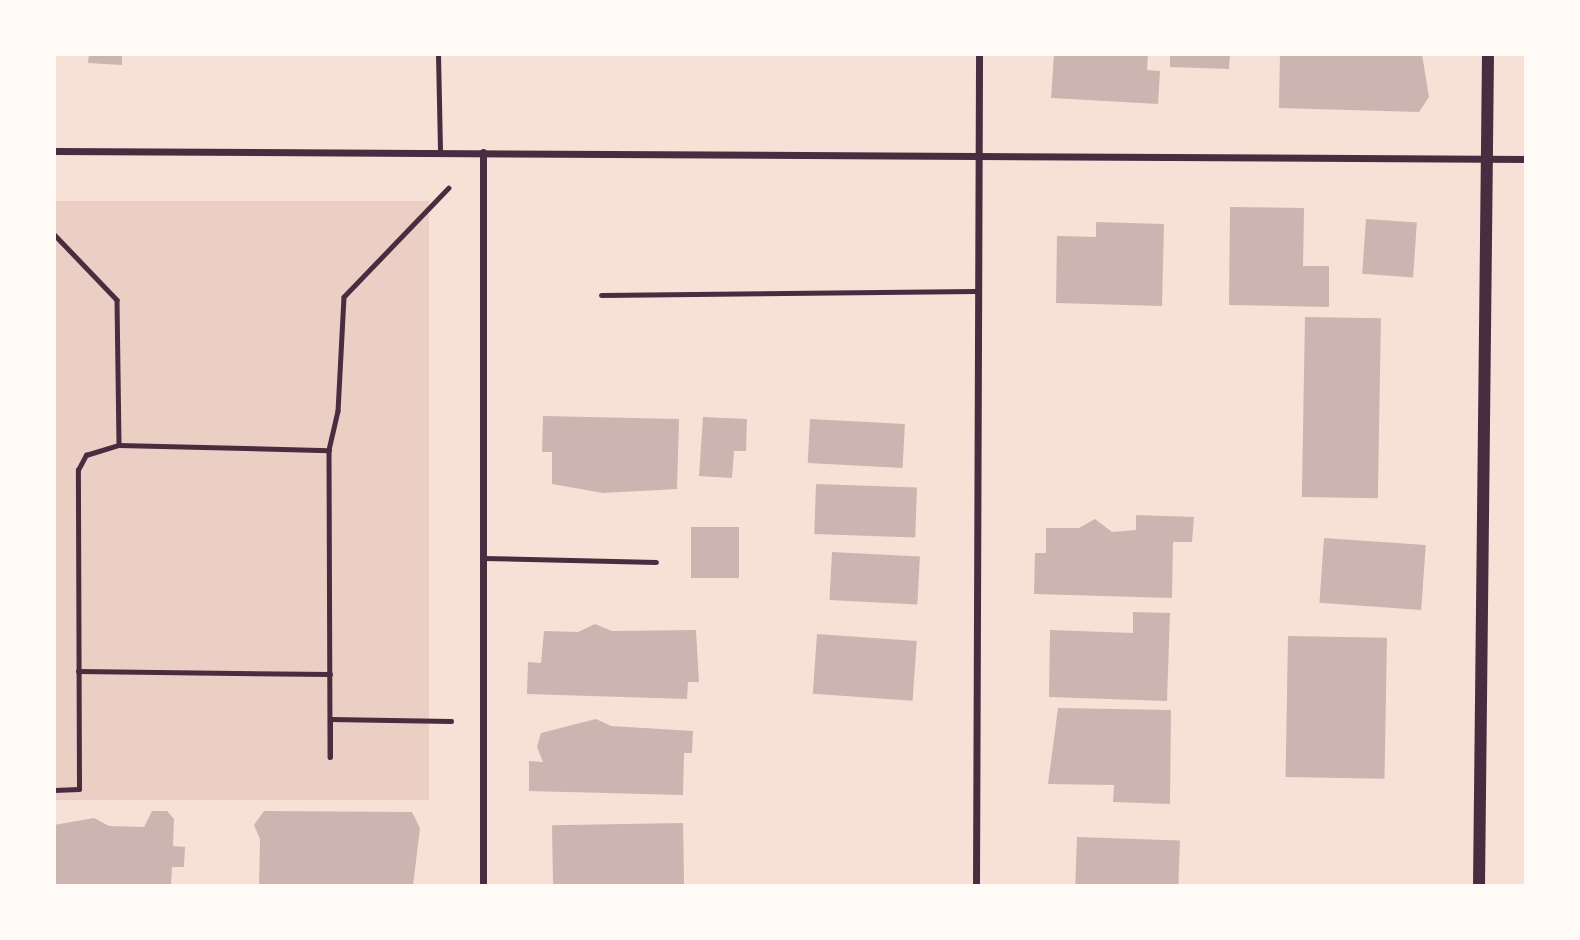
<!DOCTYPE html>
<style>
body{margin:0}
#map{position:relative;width:1580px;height:940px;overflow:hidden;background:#f7e1d7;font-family:"Roboto Condensed",sans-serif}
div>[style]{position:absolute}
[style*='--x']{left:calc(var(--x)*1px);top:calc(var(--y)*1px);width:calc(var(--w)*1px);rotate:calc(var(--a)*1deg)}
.green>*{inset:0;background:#ebcfc5;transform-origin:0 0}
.building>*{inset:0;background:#ccb4b1;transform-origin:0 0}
.path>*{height:4.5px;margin:-2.25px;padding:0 2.25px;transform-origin:2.25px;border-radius:2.25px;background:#4a2c40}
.service>*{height:5px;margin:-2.5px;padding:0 2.5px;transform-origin:2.5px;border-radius:2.5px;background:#4a2c40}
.minor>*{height:7px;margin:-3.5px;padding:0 3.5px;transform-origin:3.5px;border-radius:3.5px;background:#4a2c40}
.tertiary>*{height:12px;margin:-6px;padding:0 6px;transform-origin:6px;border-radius:6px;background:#4a2c40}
span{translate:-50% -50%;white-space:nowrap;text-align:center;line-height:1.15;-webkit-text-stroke:6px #fffaf5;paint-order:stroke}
.frame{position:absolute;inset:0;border:56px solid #fffaf5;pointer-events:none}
</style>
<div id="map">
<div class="green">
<i style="left:54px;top:201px;width:375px;height:599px"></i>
</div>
<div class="building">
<i style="clip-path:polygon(89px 54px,122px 54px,122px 65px,88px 63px)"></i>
<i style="clip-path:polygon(1054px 54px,1148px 54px,1147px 70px,1160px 71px,1158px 104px,1051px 98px)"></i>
<i style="clip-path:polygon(1170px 54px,1230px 54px,1229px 69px,1170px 67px)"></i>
<i style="clip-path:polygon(1280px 54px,1422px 54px,1429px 97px,1419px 112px,1279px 108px)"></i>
<i style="clip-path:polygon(1230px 207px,1304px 208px,1303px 266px,1329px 266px,1329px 307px,1229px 305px)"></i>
<i style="left:1366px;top:219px;width:51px;height:55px;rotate:4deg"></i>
<i style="clip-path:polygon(1096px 222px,1164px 224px,1162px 306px,1056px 303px,1057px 236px,1096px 237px)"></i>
<i style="left:1305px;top:317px;width:76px;height:180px;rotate:1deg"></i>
<i style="clip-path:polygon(543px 416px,679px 419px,677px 489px,603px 493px,552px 484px,552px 452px,542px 452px)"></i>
<i style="clip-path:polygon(703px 417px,747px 419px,746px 451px,734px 451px,732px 478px,699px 476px)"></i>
<i style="left:810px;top:419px;width:95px;height:44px;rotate:3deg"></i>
<i style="left:816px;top:484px;width:101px;height:50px;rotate:2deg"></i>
<i style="clip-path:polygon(1136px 515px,1194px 517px,1192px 542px,1173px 542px,1172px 598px,1034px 594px,1035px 553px,1046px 553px,1046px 528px,1079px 528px,1095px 519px,1112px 532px,1136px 530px)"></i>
<i style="left:691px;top:527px;width:48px;height:51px"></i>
<i style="left:1324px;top:538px;width:102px;height:65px;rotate:4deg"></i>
<i style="left:832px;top:552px;width:88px;height:48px;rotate:3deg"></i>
<i style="clip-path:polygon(1133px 612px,1170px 613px,1167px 701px,1049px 697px,1050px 630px,1133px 633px)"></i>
<i style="clip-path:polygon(595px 624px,612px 631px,696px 630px,699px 682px,688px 682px,687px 699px,527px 694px,528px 662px,541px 663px,544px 631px,578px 632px)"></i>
<i style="left:817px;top:634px;width:100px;height:60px;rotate:4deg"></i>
<i style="left:1288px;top:636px;width:99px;height:141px;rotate:1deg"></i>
<i style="clip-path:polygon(1058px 708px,1171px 710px,1170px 804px,1113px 802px,1114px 785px,1048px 784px)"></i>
<i style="clip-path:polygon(596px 719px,611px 726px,693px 731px,692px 753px,684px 753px,683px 795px,529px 791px,529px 761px,543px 762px,537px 747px,541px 733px)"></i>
<i style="clip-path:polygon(152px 811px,167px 811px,174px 819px,173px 846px,185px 847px,184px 867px,172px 867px,171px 886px,54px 886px,54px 825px,94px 818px,109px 826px,144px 827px)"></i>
<i style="clip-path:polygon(264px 811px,412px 812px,420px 828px,413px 886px,259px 886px,260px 839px,254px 825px)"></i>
<i style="left:683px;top:823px;width:63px;height:131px;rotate:89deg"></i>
<i style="left:1077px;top:837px;width:103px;height:49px;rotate:2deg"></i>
</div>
<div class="path">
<i style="--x:449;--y:188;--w:151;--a:133.9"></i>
<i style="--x:344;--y:297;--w:114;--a:93"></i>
<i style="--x:338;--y:411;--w:40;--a:103"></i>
<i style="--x:329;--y:450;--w:307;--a:89.8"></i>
<i style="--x:330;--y:757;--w:38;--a:-90"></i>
<i style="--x:330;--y:719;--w:121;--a:0.9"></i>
<i style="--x:54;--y:234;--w:91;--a:46.3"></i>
<i style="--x:117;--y:300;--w:145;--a:89.2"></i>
<i style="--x:78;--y:671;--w:252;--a:0.7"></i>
<i style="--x:54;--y:790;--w:25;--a:-2"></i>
<i style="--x:79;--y:789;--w:319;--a:-90.2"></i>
<i style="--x:78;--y:470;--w:17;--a:-62"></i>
<i style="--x:86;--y:455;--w:34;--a:-17"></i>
<i style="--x:119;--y:445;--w:210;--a:1.4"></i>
</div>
<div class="service">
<i style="--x:438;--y:54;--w:98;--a:88.8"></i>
<i style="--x:601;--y:295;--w:375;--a:-0.6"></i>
<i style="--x:483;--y:558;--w:173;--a:1.3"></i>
</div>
<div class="minor">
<i style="--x:54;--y:151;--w:1472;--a:0.31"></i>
<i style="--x:483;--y:152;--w:734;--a:90"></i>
<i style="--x:976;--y:886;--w:832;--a:-89.79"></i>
</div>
<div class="tertiary">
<i style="--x:1479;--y:886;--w:832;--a:-89.38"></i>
</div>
<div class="frame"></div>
</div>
